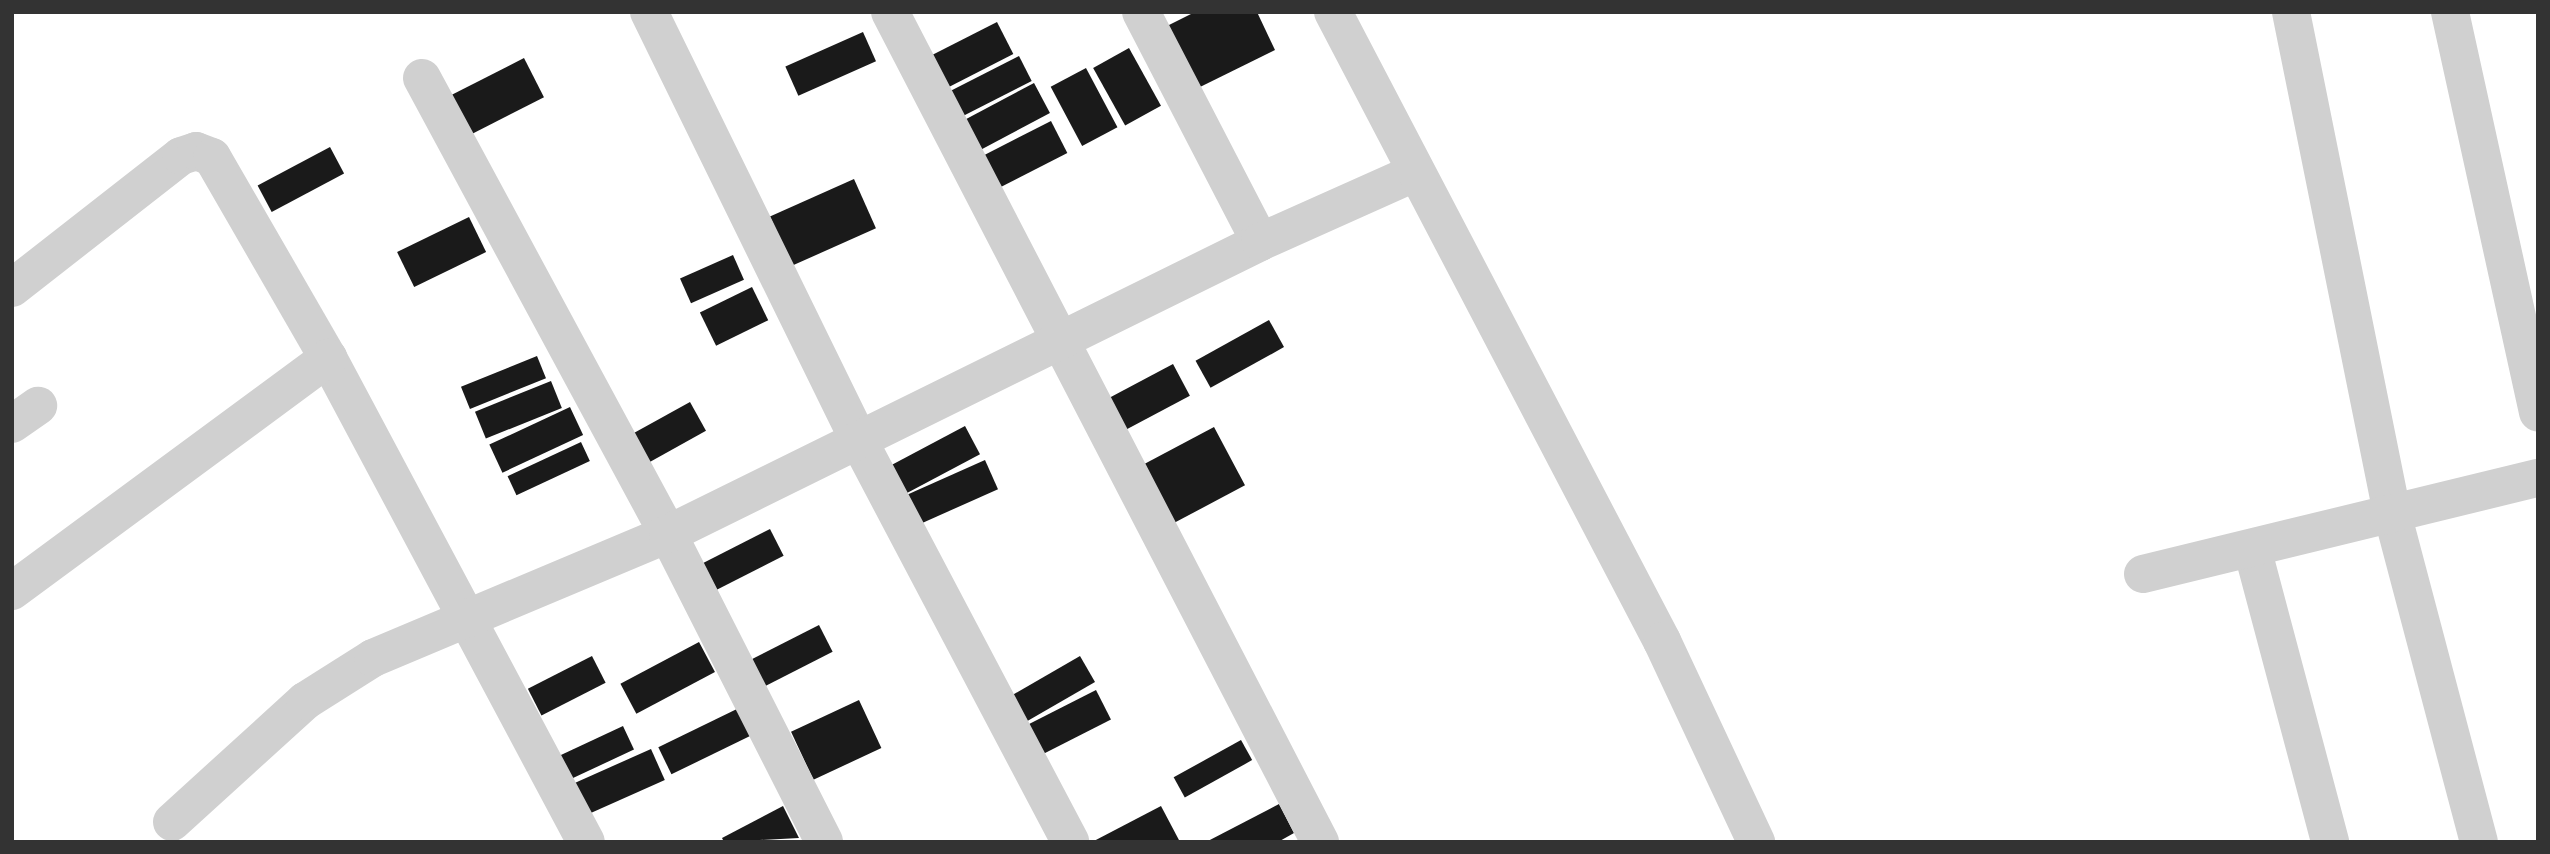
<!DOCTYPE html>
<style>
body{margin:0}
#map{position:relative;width:2550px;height:854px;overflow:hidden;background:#fff;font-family:Overpass,sans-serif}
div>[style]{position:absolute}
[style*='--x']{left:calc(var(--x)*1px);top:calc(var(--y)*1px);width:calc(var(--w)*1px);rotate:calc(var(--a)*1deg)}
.building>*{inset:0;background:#1a1a1a;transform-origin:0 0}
.minor>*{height:38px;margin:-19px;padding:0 19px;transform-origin:19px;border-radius:19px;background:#d0d0d0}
.tertiary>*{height:38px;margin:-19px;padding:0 19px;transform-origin:19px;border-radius:19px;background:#d0d0d0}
span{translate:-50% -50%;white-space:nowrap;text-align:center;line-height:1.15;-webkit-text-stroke:7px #fff;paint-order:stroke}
.frame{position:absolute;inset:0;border:14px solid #333;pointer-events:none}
</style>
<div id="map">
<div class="building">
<i style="clip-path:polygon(1195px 12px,1257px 12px,1275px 50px,1198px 88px,1167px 26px)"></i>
<i style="left:997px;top:22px;width:36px;height:80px;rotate:63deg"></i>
<i style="left:863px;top:32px;width:32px;height:85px;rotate:66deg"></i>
<i style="left:1129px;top:48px;width:66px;height:41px;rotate:61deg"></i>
<i style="left:1019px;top:56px;width:28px;height:87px;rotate:63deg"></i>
<i style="left:524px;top:58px;width:44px;height:87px;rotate:63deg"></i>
<i style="left:1086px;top:68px;width:67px;height:40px;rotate:62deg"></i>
<i style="left:1034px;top:83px;width:34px;height:89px;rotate:62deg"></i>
<i style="left:1051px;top:121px;width:36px;height:84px;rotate:63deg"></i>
<i style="left:330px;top:147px;width:30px;height:82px;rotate:62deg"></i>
<i style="left:854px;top:179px;width:54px;height:92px;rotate:66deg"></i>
<i style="left:469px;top:217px;width:39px;height:80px;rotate:64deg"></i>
<i style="left:733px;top:255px;width:27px;height:58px;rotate:66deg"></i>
<i style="left:752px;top:287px;width:37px;height:58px;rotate:64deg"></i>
<i style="left:1269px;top:320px;width:31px;height:84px;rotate:61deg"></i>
<i style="left:537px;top:356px;width:24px;height:82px;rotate:68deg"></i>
<i style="left:1173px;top:364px;width:36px;height:80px;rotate:62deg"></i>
<i style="left:551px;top:381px;width:29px;height:82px;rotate:68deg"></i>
<i style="left:690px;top:402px;width:33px;height:75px;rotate:61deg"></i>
<i style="left:570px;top:407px;width:31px;height:89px;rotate:65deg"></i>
<i style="left:965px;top:426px;width:32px;height:88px;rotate:62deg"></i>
<i style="left:1214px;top:427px;width:66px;height:88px;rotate:62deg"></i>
<i style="left:581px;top:442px;width:21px;height:81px;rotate:65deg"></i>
<i style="left:985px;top:460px;width:32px;height:89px;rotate:66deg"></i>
<i style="left:770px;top:529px;width:30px;height:75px;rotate:63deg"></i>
<i style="left:819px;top:625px;width:30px;height:92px;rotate:63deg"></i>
<i style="left:699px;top:642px;width:34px;height:89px;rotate:62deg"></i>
<i style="left:592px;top:656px;width:30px;height:72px;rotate:63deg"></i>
<i style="left:1080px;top:656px;width:30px;height:83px;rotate:60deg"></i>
<i style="left:1096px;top:690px;width:33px;height:85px;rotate:63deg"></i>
<i style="left:859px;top:700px;width:53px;height:75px;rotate:65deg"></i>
<i style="left:741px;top:707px;width:30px;height:92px;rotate:64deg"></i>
<i style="left:623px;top:726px;width:26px;height:85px;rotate:65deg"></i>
<i style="left:1241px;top:740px;width:23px;height:77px;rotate:61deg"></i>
<i style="left:651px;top:749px;width:34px;height:89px;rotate:66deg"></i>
<i style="clip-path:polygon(1279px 804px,1294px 833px,1278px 842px,1206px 842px)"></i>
<i style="clip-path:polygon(783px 806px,799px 838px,724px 842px,722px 838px)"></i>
<i style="clip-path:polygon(1161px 806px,1180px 842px,1092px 842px)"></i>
</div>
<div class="minor">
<i style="--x:649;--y:12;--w:478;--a:63.9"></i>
<i style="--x:859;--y:441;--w:453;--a:62.2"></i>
<i style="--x:890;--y:12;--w:935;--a:62.61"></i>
<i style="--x:1141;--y:12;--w:259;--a:62.6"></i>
<i style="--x:2291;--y:12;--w:511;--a:78.6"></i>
<i style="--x:2392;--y:513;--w:340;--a:75.2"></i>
<i style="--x:2450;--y:12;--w:410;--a:77.6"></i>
<i style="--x:422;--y:78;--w:518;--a:61.65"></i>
<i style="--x:668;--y:534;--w:345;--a:63.1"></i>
<i style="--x:12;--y:288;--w:214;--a:-38"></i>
<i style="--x:181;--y:156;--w:16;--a:-18"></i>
<i style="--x:196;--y:151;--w:17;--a:21"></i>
<i style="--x:212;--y:157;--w:232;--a:60"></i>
<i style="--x:328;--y:358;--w:548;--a:61.94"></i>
<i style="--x:12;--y:424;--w:32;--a:-35"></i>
<i style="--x:2252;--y:548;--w:304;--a:75.1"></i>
<i style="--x:2143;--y:574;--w:406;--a:-13.7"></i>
<i style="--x:12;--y:591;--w:393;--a:-36.4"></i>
<i style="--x:172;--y:822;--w:180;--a:-42.3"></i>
<i style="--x:305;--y:701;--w:80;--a:-32.3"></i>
<i style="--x:373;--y:658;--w:320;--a:-22.8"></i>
<i style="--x:668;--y:534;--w:660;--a:-26.25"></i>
<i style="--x:1260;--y:242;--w:169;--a:-24.1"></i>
</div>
<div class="tertiary">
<i style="--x:1333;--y:12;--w:710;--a:62.39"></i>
<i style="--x:1662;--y:641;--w:222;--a:64.9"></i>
</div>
<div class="frame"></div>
</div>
